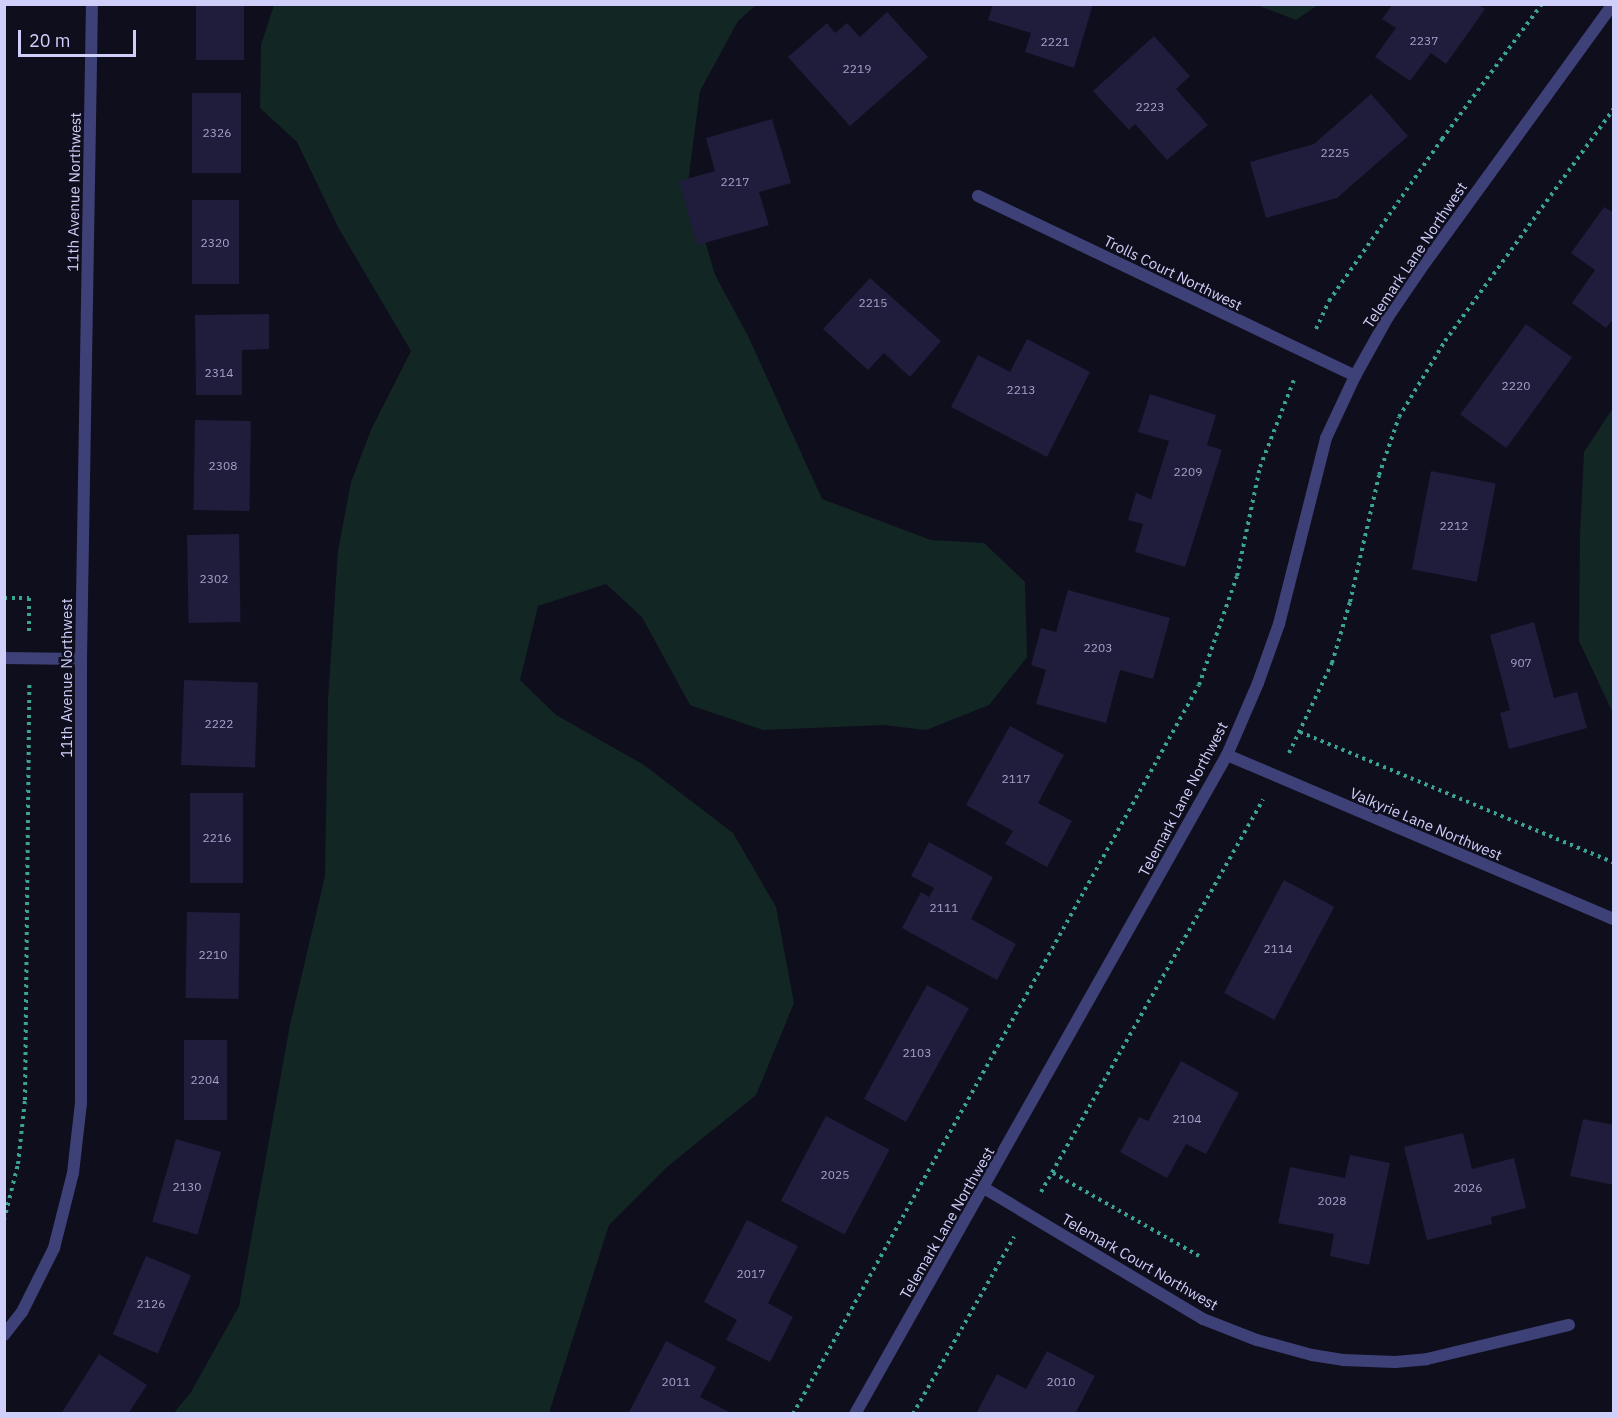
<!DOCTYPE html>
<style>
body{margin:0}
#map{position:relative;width:1618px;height:1418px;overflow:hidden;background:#0f0e1d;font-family:"IBM Plex Sans",sans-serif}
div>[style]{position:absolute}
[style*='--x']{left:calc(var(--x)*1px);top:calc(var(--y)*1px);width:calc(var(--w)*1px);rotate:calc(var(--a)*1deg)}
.green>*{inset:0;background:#122624}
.building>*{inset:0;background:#1f1c3c;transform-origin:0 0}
.path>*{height:4px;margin-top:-2px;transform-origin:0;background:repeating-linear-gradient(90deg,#3aa393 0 3px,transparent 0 7.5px)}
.minor>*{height:12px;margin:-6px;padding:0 6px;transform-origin:6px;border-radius:6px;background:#3e4177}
span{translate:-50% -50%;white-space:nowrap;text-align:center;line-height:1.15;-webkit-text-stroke:5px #0f0e1d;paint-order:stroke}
.number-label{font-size:12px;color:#a4a2ca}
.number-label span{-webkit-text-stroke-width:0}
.street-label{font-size:15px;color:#d0cffa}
.frame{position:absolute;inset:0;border:6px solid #d0cffa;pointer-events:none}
.scale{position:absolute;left:18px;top:30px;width:118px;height:27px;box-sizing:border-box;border:3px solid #d0cffa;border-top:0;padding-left:8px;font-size:18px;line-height:21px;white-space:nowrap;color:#d0cffa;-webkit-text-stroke:4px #0f0e1d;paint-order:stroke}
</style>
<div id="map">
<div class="green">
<i style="clip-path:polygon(274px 5px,756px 5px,738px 21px,700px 91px,688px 182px,715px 275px,748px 336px,822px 499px,931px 540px,984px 543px,1025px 582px,1027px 657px,989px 705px,926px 730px,883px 725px,763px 730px,690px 705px,642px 617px,606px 584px,538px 606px,520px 680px,556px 715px,644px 765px,733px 833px,776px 907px,794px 1003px,756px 1095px,667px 1167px,609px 1225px,549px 1413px,173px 1414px,191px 1392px,239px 1306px,290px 1025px,325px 876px,328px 700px,338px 551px,351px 482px,371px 430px,411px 351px,338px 227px,297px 142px,260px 108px,261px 45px)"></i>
<i style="clip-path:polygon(1257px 5px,1318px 4px,1318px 5px,1296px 20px)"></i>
<i style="clip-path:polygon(1613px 408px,1613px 713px,1579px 641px,1580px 535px,1584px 452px)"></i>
</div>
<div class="building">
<i style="left:196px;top:4px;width:48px;height:56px"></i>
<i style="clip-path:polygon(993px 4px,1093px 4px,1074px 68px,1025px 52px,1031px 33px,988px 20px)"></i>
<i style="clip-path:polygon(1392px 5px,1478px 5px,1485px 9px,1446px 64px,1431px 53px,1410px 81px,1375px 57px,1396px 28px,1382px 19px)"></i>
<i style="clip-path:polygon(887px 12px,928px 57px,850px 126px,788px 57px,827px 23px,835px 33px,847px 23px,860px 37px)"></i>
<i style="clip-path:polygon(1154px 36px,1190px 76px,1176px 89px,1208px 125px,1167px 160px,1135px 124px,1129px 130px,1093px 91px)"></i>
<i style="left:192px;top:93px;width:49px;height:80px"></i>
<i style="clip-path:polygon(1371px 94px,1408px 136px,1337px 198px,1266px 218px,1250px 162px,1314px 144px)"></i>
<i style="clip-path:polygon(772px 119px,791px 183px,759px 192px,769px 225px,697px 245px,679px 181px,715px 171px,706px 138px)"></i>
<i style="left:239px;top:200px;width:84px;height:47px;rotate:90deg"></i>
<i style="clip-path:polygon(1604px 207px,1614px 213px,1614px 318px,1606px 328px,1572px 303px,1595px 270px,1571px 253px)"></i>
<i style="clip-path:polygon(870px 278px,941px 341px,910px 377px,884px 353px,868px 370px,823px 329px)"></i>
<i style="clip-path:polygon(269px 314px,269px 349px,242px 350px,242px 395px,196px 395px,195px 315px)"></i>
<i style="left:1526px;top:324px;width:57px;height:112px;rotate:36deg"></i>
<i style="clip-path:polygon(1027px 339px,1090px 372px,1047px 457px,951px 407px,978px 355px,1010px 372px)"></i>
<i style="clip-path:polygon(1150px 394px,1216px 415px,1207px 445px,1222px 450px,1185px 567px,1135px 552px,1143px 524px,1128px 520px,1136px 493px,1151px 499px,1169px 441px,1138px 432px)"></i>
<i style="left:195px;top:420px;width:56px;height:90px;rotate:1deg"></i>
<i style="left:1431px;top:471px;width:66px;height:100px;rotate:11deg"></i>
<i style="left:239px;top:534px;width:88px;height:52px;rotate:89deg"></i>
<i style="clip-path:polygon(1068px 590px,1170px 618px,1153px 679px,1120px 670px,1106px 723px,1036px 704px,1046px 670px,1031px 665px,1041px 628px,1056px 632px)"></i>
<i style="clip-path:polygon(1534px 622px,1554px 698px,1577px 692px,1587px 728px,1509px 749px,1500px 713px,1510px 710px,1490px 635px)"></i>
<i style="left:184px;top:680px;width:74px;height:85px;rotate:2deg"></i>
<i style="clip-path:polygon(1010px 726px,1064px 755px,1038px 803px,1072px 821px,1047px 867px,1005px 844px,1013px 831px,966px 805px)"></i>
<i style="left:190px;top:793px;width:53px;height:90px"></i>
<i style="clip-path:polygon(929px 842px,993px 877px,971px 919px,1016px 944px,997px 980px,902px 928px,921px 892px,929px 897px,934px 888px,911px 876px)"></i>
<i style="left:1284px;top:880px;width:57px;height:128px;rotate:28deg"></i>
<i style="left:187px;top:912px;width:53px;height:86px;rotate:1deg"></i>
<i style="left:927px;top:985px;width:48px;height:130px;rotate:29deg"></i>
<i style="left:184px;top:1040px;width:43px;height:80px"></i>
<i style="clip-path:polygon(1181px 1061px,1239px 1093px,1206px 1154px,1186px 1144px,1167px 1178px,1120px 1152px,1139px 1117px,1148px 1121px)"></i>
<i style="left:826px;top:1116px;width:72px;height:96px;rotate:28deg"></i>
<i style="clip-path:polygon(1583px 1119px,1614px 1125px,1614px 1185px,1570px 1176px)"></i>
<i style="clip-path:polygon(1463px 1133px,1472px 1169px,1514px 1158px,1526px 1208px,1491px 1217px,1492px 1224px,1427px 1240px,1404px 1147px)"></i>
<i style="left:176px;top:1139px;width:47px;height:86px;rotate:16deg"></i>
<i style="clip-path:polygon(1350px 1155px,1390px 1163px,1369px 1265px,1330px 1256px,1334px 1234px,1278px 1223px,1290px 1167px,1345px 1178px)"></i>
<i style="clip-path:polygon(747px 1220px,798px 1246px,768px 1303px,793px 1317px,770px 1362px,726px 1340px,737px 1320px,704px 1302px)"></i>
<i style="left:146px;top:1256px;width:49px;height:85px;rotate:23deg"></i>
<i style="clip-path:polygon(666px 1341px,716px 1367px,700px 1397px,733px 1414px,628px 1414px)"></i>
<i style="clip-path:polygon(1047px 1351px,1095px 1376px,1075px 1414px,976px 1414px,997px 1374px,1026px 1389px)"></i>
<i style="clip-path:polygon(99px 1354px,147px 1385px,128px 1414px,61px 1414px)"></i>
</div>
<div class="path">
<i style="--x:1316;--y:329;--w:31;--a:-65"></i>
<i style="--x:1329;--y:301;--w:198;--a:-55.1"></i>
<i style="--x:1442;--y:139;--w:168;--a:-53.5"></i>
<i style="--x:4;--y:598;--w:25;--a:0"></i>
<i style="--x:29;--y:598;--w:35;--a:90"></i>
<i style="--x:1300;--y:732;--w:340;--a:22.6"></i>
<i style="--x:1289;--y:753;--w:100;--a:-64.5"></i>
<i style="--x:1332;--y:663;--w:64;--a:-73.6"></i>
<i style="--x:1350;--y:602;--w:130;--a:-77.1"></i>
<i style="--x:1379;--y:475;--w:61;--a:-71"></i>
<i style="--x:1399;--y:417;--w:89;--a:-58.8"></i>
<i style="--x:1445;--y:341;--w:288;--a:-54"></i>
<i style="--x:1053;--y:1173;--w:168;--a:29.6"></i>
<i style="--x:1041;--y:1192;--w:451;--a:-60.5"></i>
<i style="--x:4;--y:1220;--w:58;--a:-76"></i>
<i style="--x:18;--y:1164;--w:64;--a:-83.8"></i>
<i style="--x:25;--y:1100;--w:415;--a:-89.4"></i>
<i style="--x:793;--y:1414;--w:834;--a:-60.89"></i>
<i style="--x:1199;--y:685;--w:115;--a:-70.8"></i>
<i style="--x:1237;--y:576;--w:111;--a:-78.1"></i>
<i style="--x:1260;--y:467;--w:97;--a:-68.7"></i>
<i style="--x:913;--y:1414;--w:204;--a:-60.3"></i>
</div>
<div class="minor">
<i style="--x:978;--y:196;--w:418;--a:25.5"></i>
<i style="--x:4;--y:658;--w:77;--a:0.7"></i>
<i style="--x:1227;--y:755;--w:420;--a:23"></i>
<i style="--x:984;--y:1188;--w:255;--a:30.9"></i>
<i style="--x:1203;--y:1319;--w:58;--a:21.3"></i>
<i style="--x:1257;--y:1340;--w:57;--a:15.3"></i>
<i style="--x:1312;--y:1355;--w:31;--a:9"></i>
<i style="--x:1343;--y:1360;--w:52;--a:2.2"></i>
<i style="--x:1395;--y:1362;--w:32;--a:-5"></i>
<i style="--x:1427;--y:1359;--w:146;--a:-13.5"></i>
<i style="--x:4;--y:1335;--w:29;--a:-52"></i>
<i style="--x:22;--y:1312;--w:72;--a:-63.4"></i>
<i style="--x:54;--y:1248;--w:77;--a:-75.8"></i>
<i style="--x:73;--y:1173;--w:70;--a:-83.5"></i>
<i style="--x:81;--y:1103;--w:444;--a:-90"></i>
<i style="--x:81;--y:659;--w:655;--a:-89.04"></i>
<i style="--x:855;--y:1414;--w:757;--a:-60.56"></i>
<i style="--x:1227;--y:755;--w:78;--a:-66.7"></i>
<i style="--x:1258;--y:683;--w:63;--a:-70.4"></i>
<i style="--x:1279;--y:624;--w:192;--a:-75.8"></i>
<i style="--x:1326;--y:438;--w:68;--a:-64.9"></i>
<i style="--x:1355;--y:376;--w:68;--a:-60.8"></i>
<i style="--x:1388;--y:317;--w:60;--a:-55.8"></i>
<i style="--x:1422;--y:267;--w:325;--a:-54"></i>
</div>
<div class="number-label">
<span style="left:1424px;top:41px">2237</span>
<span style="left:1055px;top:42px">2221</span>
<span style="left:857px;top:69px">2219</span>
<span style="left:1150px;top:107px">2223</span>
<span style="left:217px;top:133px">2326</span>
<span style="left:1335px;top:153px">2225</span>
<span style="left:735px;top:182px">2217</span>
<span style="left:215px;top:243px">2320</span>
<span style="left:873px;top:303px">2215</span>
<span style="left:219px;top:373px">2314</span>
<span style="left:1516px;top:386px">2220</span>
<span style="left:1021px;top:390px">2213</span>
<span style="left:223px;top:466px">2308</span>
<span style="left:1188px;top:472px">2209</span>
<span style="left:1454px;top:526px">2212</span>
<span style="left:214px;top:579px">2302</span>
<span style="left:1098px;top:648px">2203</span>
<span style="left:1521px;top:663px">907</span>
<span style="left:219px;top:724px">2222</span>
<span style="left:1016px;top:779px">2117</span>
<span style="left:217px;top:838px">2216</span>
<span style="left:944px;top:908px">2111</span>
<span style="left:1278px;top:949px">2114</span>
<span style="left:213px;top:955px">2210</span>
<span style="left:917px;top:1053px">2103</span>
<span style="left:205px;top:1080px">2204</span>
<span style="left:1187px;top:1119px">2104</span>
<span style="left:835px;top:1175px">2025</span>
<span style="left:187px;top:1187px">2130</span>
<span style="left:1468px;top:1188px">2026</span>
<span style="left:1332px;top:1201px">2028</span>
<span style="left:751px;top:1274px">2017</span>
<span style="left:151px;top:1304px">2126</span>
<span style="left:676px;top:1382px">2011</span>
<span style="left:1061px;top:1382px">2010</span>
</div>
<div class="street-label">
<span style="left:74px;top:192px;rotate:-89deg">11th Avenue Northwest</span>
<span style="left:1415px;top:255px;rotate:-56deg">Telemark Lane Northwest</span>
<span style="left:1173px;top:273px;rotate:26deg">Trolls Court Northwest</span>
<span style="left:67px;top:678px;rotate:-90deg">11th Avenue Northwest</span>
<span style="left:1183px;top:799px;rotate:-62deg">Telemark Lane Northwest</span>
<span style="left:1426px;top:824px;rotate:23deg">Valkyrie Lane Northwest</span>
<span style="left:947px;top:1223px;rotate:-60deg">Telemark Lane Northwest</span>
<span style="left:1140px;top:1262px;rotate:30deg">Telemark Court Northwest</span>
</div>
<div class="frame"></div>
<div class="scale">20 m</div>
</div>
